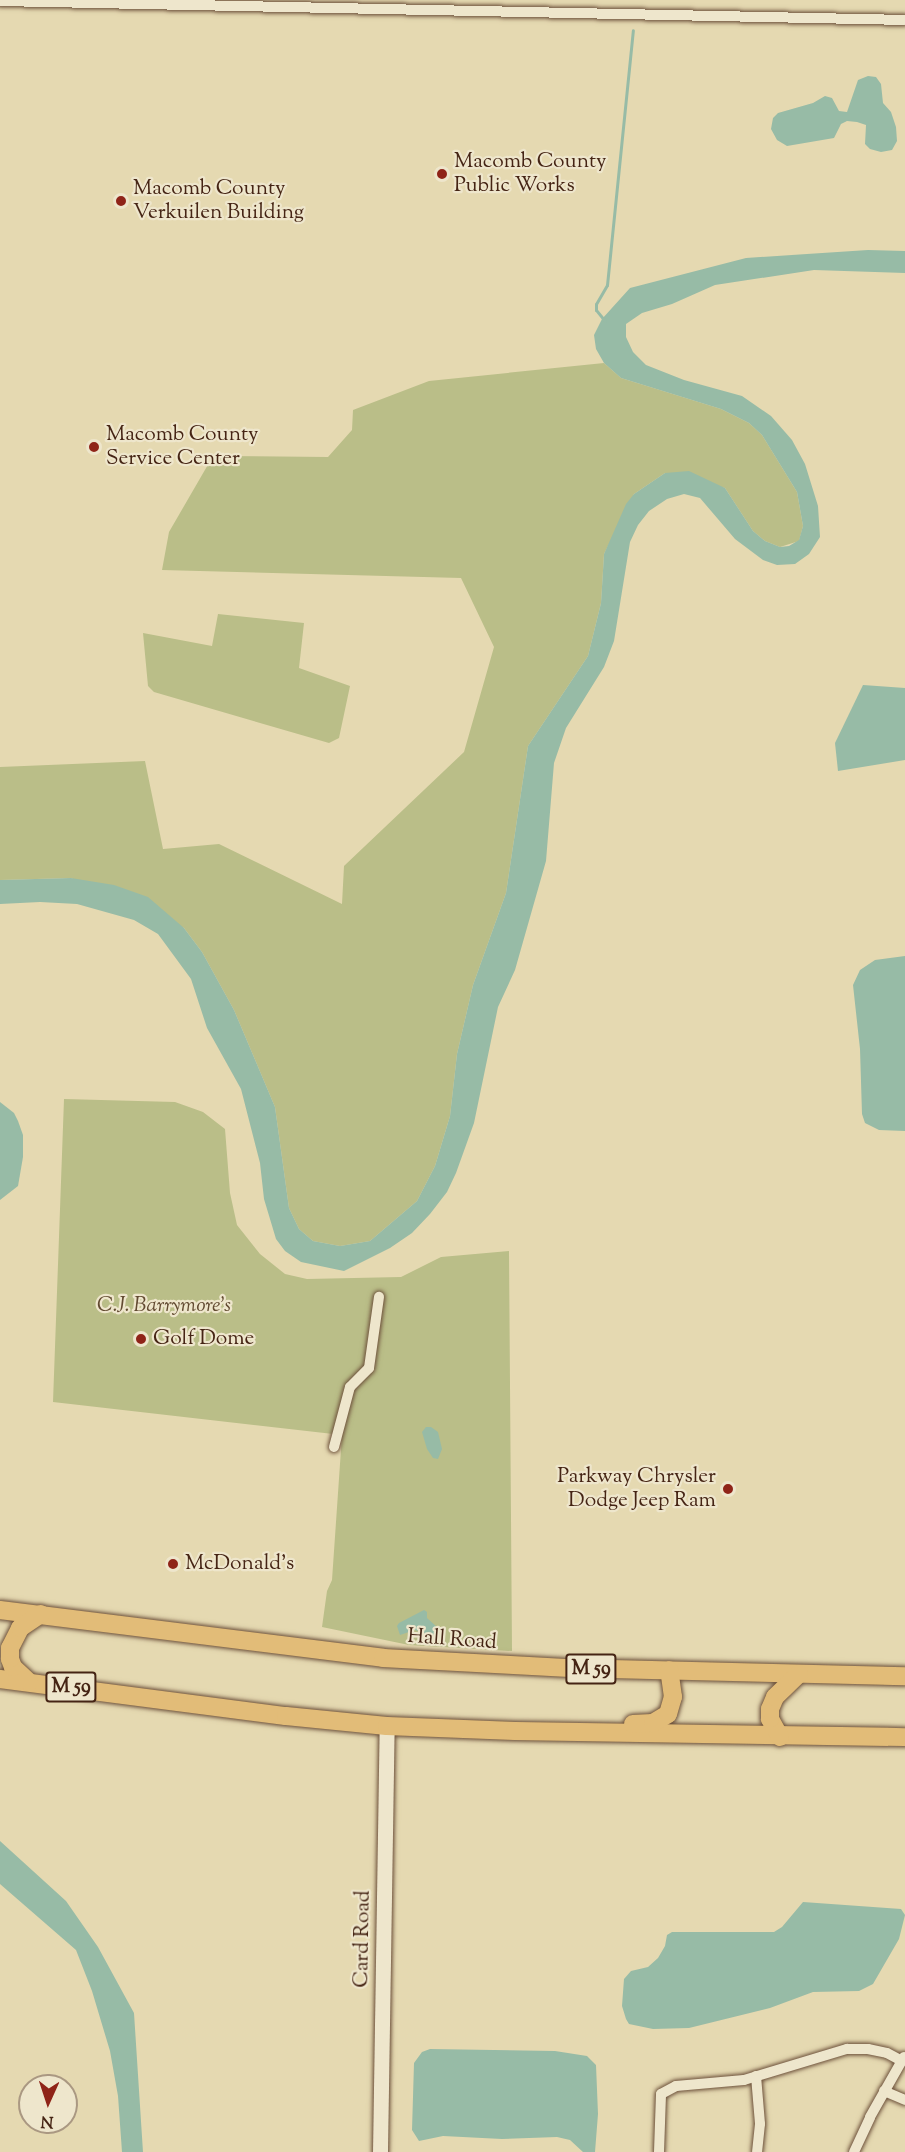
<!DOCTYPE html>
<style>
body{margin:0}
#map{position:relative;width:905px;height:2152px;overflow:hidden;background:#e5d9b1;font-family:"Sorts Mill Goudy",serif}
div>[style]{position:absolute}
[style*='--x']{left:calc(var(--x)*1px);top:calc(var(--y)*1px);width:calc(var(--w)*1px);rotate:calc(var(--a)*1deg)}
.green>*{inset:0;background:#babe88}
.water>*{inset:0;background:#97bba6}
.stream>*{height:3px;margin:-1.5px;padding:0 1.5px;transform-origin:1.5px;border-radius:1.5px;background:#97bba6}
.roads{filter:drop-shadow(0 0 2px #6d513b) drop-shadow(0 0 2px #6d513b)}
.street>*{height:10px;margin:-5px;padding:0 5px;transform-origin:5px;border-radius:5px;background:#eee6cc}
.secondary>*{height:15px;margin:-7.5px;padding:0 7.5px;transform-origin:7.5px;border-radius:7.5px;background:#eee6cc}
.highway>*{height:18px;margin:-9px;padding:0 9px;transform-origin:9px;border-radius:9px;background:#e2bc78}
.dots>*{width:16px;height:16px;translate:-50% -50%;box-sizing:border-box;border:3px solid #eee6cc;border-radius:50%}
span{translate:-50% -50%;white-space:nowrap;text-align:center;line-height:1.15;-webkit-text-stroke:4.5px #eee6cc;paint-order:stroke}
.shield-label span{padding:2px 4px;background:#eee6cc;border:2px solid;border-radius:4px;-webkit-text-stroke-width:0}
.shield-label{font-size:20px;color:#452414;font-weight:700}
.poi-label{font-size:21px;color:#452414}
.left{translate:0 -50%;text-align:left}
.right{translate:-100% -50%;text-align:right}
.park-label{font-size:21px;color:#624a31;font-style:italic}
.street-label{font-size:21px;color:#452414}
.north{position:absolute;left:18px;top:2074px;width:60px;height:60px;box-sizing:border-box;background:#eee6cc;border:2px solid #aa9882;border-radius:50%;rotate:183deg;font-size:16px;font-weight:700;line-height:24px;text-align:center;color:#452414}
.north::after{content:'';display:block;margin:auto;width:21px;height:27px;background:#8f2418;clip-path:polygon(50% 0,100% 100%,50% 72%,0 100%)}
</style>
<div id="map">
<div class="green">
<i style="clip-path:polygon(604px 363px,621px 378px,721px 409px,749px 423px,762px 435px,797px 492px,803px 526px,799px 541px,780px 547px,765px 541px,753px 531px,725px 488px,665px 473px,634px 494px,604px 554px,601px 603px,588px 656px,528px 746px,506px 893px,473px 985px,457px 1054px,450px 1116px,435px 1166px,417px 1201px,370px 1241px,340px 1246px,313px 1241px,299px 1229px,289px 1208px,275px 1107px,234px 1010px,202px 952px,184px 928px,71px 878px,0 880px,0 767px,145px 761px,163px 849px,219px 844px,342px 904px,344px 866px,464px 752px,494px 647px,461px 578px,162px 570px,169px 532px,213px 456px,328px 457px,352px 430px,353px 410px,429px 381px)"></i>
<i style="clip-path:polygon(218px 614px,304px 623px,299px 668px,350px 686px,339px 738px,329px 743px,154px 692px,148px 686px,143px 633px,212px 646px)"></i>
<i style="clip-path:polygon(64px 1099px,175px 1102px,203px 1112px,225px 1129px,230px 1193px,237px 1225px,260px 1254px,285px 1274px,307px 1279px,401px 1277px,441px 1257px,509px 1251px,512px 1651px,409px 1645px,322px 1627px,327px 1591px,332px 1580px,342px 1435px,53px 1402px)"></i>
</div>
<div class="water">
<i style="clip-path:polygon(868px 76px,876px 77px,881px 84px,883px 103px,891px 112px,896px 127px,897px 141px,892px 150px,881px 152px,870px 149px,865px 144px,866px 125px,857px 122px,847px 121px,841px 124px,834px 138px,787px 146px,777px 140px,771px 129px,773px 118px,778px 113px,813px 103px,825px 96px,832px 98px,839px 111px,847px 112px,858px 80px)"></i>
<i style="clip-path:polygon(868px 250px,905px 251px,905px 273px,814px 270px,715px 285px,672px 304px,642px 313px,626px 324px,626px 337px,633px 352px,646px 365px,684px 380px,742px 396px,771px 416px,792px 440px,805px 464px,818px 506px,820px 537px,809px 554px,795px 564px,777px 565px,763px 560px,735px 539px,700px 498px,684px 494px,667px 499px,649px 511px,638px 525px,630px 542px,614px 641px,604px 667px,566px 728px,554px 763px,546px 861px,515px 970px,498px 1007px,474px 1123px,456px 1173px,447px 1192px,430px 1214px,412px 1233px,390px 1248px,344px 1271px,301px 1262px,285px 1251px,276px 1239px,264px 1199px,260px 1163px,241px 1089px,207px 1028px,191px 979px,158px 934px,134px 920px,77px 904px,40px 902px,0 904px,0 880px,71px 878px,114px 885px,148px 897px,184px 928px,202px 952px,234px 1010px,275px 1107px,289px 1208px,299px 1229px,313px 1241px,340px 1246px,370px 1241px,417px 1201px,435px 1166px,450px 1116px,457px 1054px,473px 985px,506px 893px,528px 746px,588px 656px,601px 603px,604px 554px,626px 504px,634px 494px,665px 473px,689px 471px,725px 488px,753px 531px,765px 541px,780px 547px,789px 546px,799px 540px,803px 526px,797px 492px,762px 435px,749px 423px,721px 409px,621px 378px,604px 363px,596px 349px,594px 335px,602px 319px,630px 288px,746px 258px)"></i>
<i style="clip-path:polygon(863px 685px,905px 688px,905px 760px,838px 771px,835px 743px)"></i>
<i style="clip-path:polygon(905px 956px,905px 1131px,879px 1130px,865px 1123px,862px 1114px,860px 1049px,853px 985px,860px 970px,875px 960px)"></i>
<i style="clip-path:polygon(0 1102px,14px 1113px,18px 1121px,23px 1135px,23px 1157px,18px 1186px,0 1200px)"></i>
<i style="clip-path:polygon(426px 1427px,431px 1427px,438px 1432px,442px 1449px,438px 1459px,433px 1458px,427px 1449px,422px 1432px)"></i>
<i style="clip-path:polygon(424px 1610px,427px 1612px,427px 1618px,438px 1628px,434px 1637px,415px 1630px,400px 1635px,397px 1626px,399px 1623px)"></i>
<i style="clip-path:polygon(0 1841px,66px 1901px,98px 1947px,134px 2013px,143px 2152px,122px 2152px,118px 2096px,110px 2051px,92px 1991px,76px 1950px,0 1884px)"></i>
<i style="clip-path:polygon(803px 1902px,901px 1909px,905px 1915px,899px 1939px,873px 1984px,859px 1991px,813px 1992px,770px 2008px,689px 2028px,653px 2029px,629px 2024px,626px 2019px,622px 2006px,624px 1979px,631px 1971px,648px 1967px,658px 1958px,665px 1946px,667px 1935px,672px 1932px,774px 1932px,782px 1927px)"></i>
<i style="clip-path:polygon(430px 2049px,555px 2051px,587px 2056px,596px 2065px,598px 2114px,595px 2152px,583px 2152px,570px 2140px,557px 2137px,502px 2139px,443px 2136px,419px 2141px,412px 2130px,414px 2063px,422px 2052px)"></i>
</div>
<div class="stream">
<i style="--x:605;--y:321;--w:14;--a:-129"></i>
<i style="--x:596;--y:310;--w:6;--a:-90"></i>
<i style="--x:596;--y:304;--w:22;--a:-60"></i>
<i style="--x:607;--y:285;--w:256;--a:-84.2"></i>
</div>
<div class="roads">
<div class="street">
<i style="--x:0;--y:1;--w:905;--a:1.2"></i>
<i style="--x:334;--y:1447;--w:62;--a:-75.1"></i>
<i style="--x:350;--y:1387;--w:27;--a:-45"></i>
<i style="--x:369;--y:1368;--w:72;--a:-82"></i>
<i style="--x:756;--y:2076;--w:48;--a:85.2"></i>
<i style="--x:760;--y:2124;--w:28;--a:96"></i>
<i style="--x:884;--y:2091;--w:23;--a:23"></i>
<i style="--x:659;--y:2152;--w:58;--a:-88"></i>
<i style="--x:661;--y:2094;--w:17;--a:-28"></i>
<i style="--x:676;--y:2086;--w:68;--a:-5"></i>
<i style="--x:744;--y:2080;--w:108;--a:-16.8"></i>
<i style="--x:847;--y:2049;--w:21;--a:0"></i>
<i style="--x:868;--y:2049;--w:19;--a:12"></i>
<i style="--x:887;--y:2053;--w:17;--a:28"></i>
<i style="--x:854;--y:2152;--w:38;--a:-65"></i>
<i style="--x:870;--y:2117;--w:69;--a:-60.5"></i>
</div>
<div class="secondary">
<i style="--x:380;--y:2152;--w:426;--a:-89.1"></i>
</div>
<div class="highway">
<i style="--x:0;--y:1610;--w:386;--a:7.1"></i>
<i style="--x:383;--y:1658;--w:187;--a:3.1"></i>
<i style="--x:570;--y:1668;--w:335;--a:1.4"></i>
<i style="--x:0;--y:1679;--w:288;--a:7.4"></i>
<i style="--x:286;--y:1716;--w:101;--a:5.7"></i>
<i style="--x:387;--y:1726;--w:128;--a:2.2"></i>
<i style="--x:515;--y:1731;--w:390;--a:0.9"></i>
<i style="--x:29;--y:1682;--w:22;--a:-137"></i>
<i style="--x:13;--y:1667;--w:9;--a:-111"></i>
<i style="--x:10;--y:1659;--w:11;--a:-90"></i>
<i style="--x:10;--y:1648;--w:22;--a:-63"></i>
<i style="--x:20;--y:1628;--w:25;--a:-34"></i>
<i style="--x:633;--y:1724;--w:20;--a:-3"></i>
<i style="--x:653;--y:1723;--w:17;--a:-31"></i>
<i style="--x:668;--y:1714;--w:18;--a:-74"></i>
<i style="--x:673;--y:1697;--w:27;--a:-98"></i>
<i style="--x:780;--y:1737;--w:21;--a:-119"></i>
<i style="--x:770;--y:1719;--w:10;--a:-90"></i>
<i style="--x:770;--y:1709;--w:13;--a:-67"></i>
<i style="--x:775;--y:1697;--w:33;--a:-44"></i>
</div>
</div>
<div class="dots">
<i style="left:442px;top:174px;background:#8f2418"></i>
<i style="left:121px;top:201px;background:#8f2418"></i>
<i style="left:94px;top:447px;background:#8f2418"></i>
<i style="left:141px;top:1339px;background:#8f2418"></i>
<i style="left:728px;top:1489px;background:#8f2418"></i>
<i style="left:173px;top:1564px;background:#8f2418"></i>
</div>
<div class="shield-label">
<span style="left:591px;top:1669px">M 59</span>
<span style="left:71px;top:1687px">M 59</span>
</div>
<div class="poi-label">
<span class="left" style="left:454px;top:174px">Macomb County<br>Public Works</span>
<span class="left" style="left:133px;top:201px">Macomb County<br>Verkuilen Building</span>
<span class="left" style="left:106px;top:447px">Macomb County<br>Service Center</span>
<span class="left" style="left:153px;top:1339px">Golf Dome</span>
<span class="right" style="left:716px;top:1489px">Parkway Chrysler<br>Dodge Jeep Ram</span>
<span class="left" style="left:185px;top:1564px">McDonald's</span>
</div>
<div class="park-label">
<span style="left:164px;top:1306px">C.J. Barrymore's</span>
</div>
<div class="street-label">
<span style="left:452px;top:1640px;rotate:4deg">Hall Road</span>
<span style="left:363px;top:1939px;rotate:-89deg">Card Road</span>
</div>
<div class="north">N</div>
</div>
